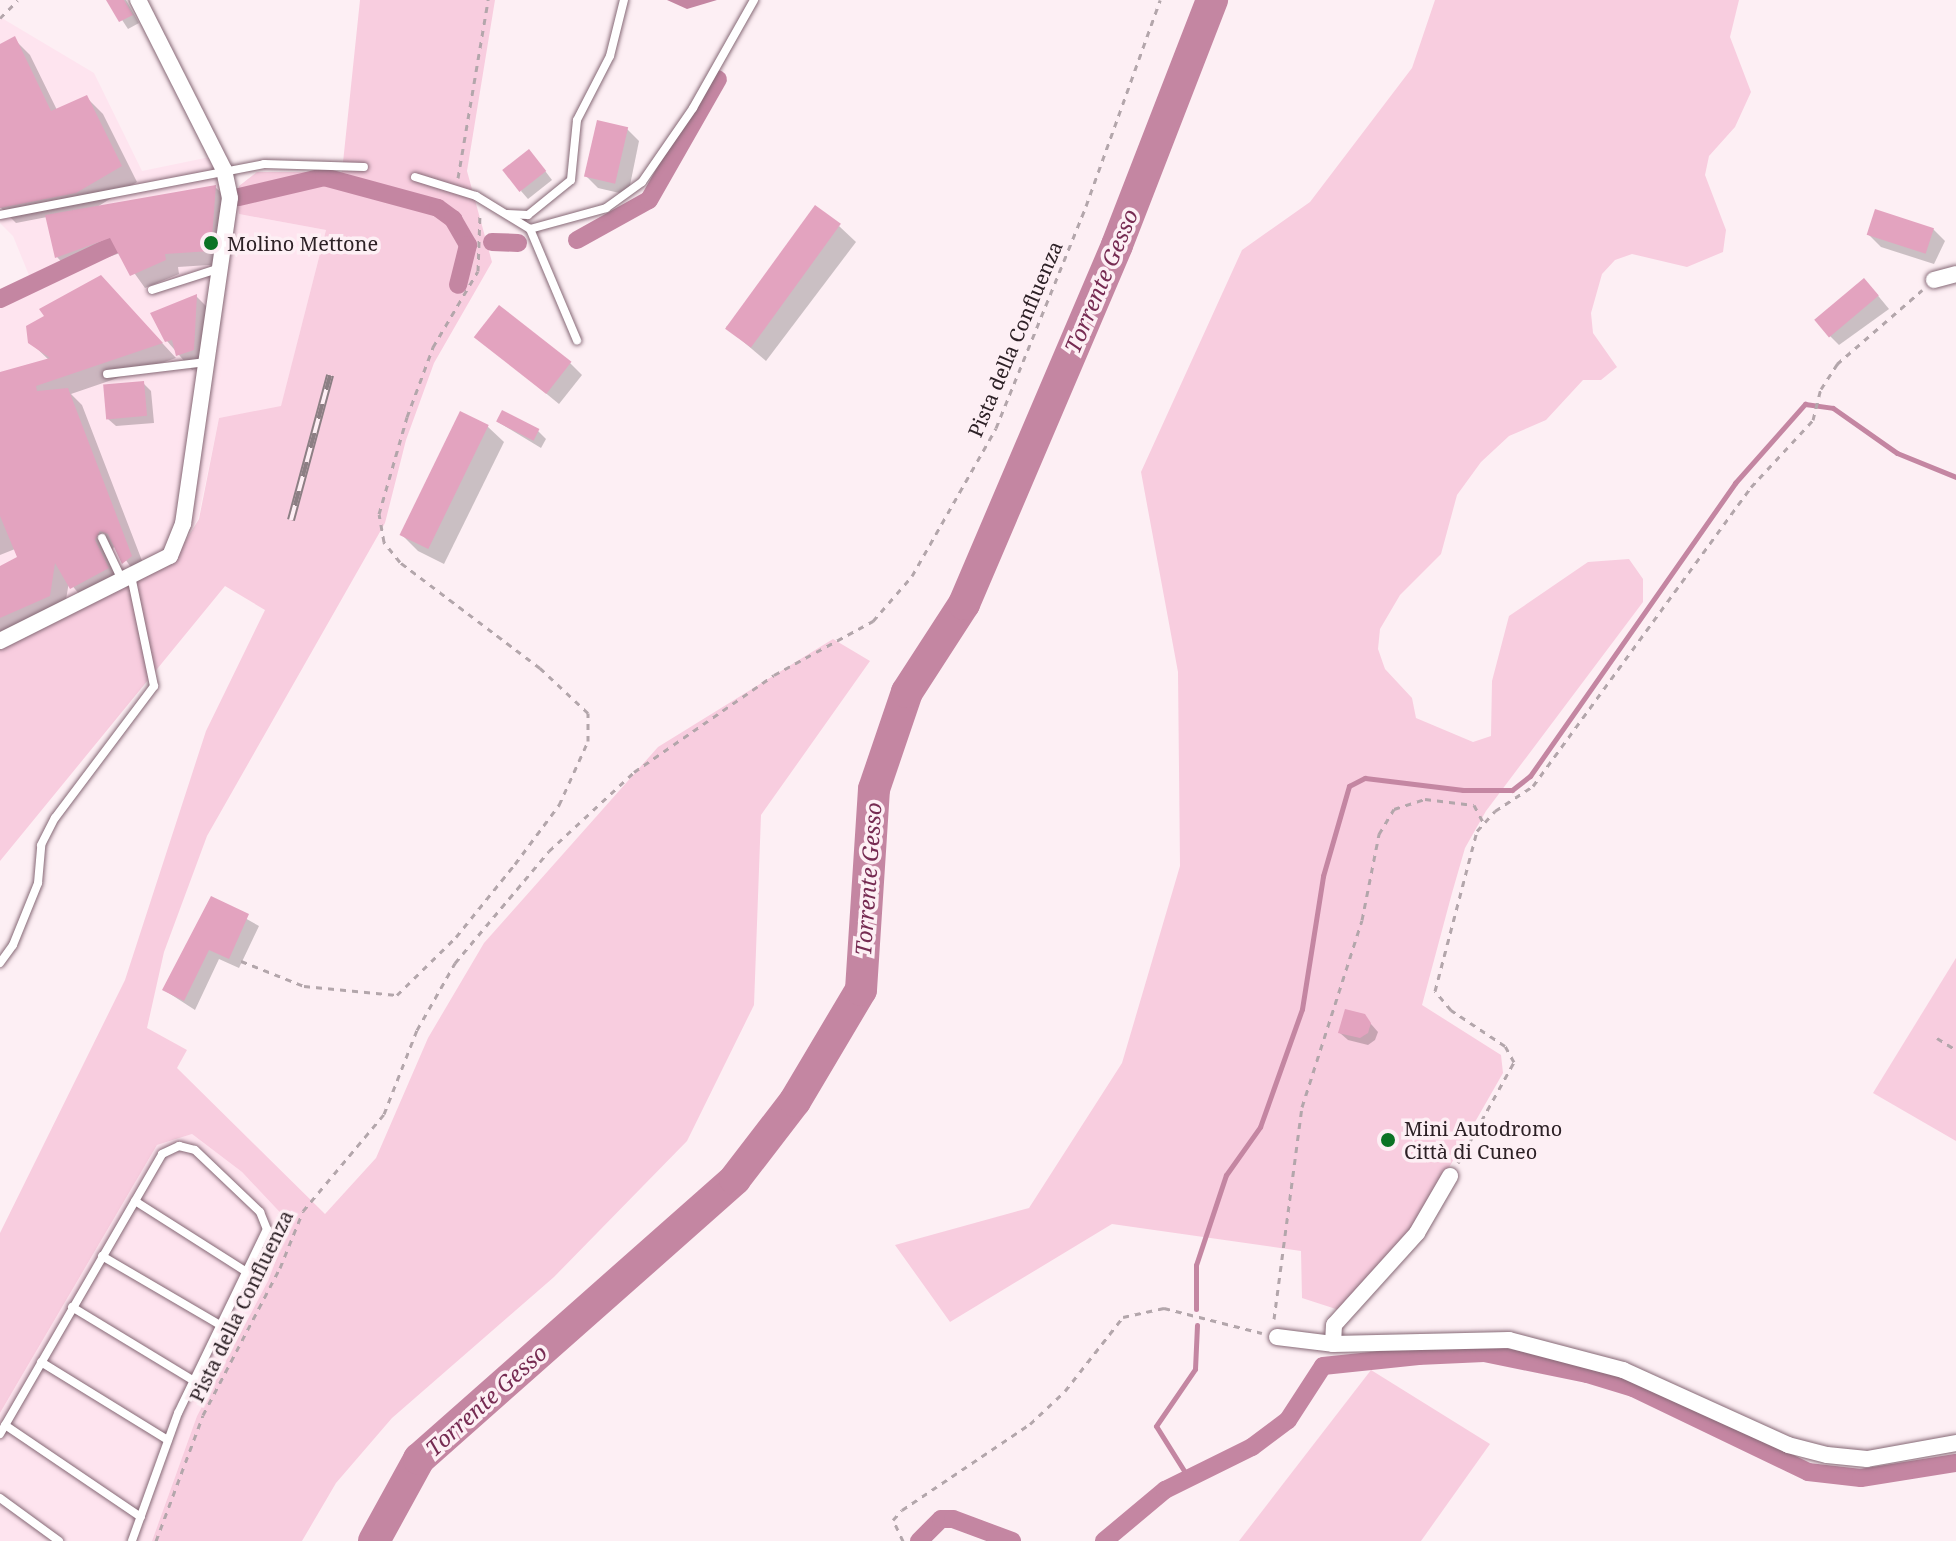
<!DOCTYPE html>
<meta charset="utf-8">
<style>
body{margin:0}
#map{position:relative;width:1956px;height:1541px;overflow:hidden;background:#fdeff4;font-family:"Noto Serif",serif}
div>[style]{position:absolute}
[style*='--x']{left:calc(var(--x)*1px);top:calc(var(--y)*1px);width:calc(var(--w)*1px);rotate:calc(var(--a)*1deg)}
.built>*{inset:0;background:#fee4ef}
.green>*{inset:0;background:#f8cddf}
.water>*{inset:0;background:#c486a2}
.shadow>*{inset:0;background:#0003}
.stream>*{height:5px;margin:-2.5px;padding:0 2.5px;transform-origin:2.5px;border-radius:2.5px;background:#c486a2}
.canal>*{height:18px;margin:-9px;padding:0 9px;transform-origin:9px;border-radius:9px;background:#c486a2}
.river>*{height:32px;margin:-16px;padding:0 16px;transform-origin:16px;border-radius:16px;background:#c486a2}
.building>*{inset:0;background:#e3a3bf;transform-origin:0 0}
.path>*{height:3px;margin-top:-1.5px;transform-origin:0;background:repeating-linear-gradient(90deg,#b3a6ab 0 6px,transparent 0 12px)}
.roads{filter:drop-shadow(0 0 2px #866976) drop-shadow(0 0 2px #866976)}
.lane>*{height:8px;margin:-4px;padding:0 4px;transform-origin:4px;border-radius:4px;background:#fff}
.street>*{height:16px;margin:-8px;padding:0 8px;transform-origin:8px;border-radius:8px;background:#fff}
.rail>*{height:8px;margin-top:-4px;transform-origin:0;background:repeating-linear-gradient(90deg,#fdeff4 0 15px,#8c7f84 0 30px);box-sizing:border-box;border-block:2px solid #8c7f84}
.dots>*{width:22px;height:22px;translate:-50% -50%;box-sizing:border-box;border:4px solid #fdeff4;border-radius:50%}
span{translate:-50% -50%;white-space:nowrap;text-align:center;line-height:1.15;-webkit-text-stroke:7px #fdeff4;paint-order:stroke}
.poi-label{font-size:20px;color:#2d2126}
.left{translate:0 -50%;text-align:left}
.street-label{font-size:20px;color:#2d2126}
.water-label{font-size:22px;color:#762b52;font-style:italic}
</style>
<div id="map">
<div class="built">
<i style="clip-path:polygon(0 17px,94px 73px,142px 171px,210px 157px,236px 198px,239px 214px,326px 230px,281px 407px,219px 418px,198px 519px,173px 561px,0 650px,0 303px,33px 285px,13px 236px,0 223px)"></i>
<i style="clip-path:polygon(192px 1134px,242px 1172px,290px 1223px,268px 1281px,197px 1416px,152px 1541px,0 1541px,0 1413px,157px 1145px)"></i>
</div>
<div class="green">
<i style="clip-path:polygon(360px 0,495px 0,467px 171px,492px 262px,434px 363px,406px 440px,385px 523px,207px 836px,164px 952px,147px 1028px,187px 1050px,177px 1068px,325px 1214px,376px 1158px,428px 1038px,484px 943px,658px 747px,833px 639px,870px 661px,761px 815px,754px 1005px,687px 1141px,554px 1277px,392px 1418px,336px 1483px,302px 1541px,152px 1541px,197px 1416px,268px 1281px,290px 1223px,242px 1172px,192px 1134px,157px 1145px,0 1413px,0 1233px,125px 980px,206px 731px,265px 610px,225px 586px,0 861px,0 650px,173px 561px,199px 519px,219px 418px,281px 406px,326px 230px,239px 214px,236px 198px,239px 186px,257px 172px,342px 172px)"></i>
<i style="clip-path:polygon(1435px 0,1739px 0,1730px 37px,1751px 92px,1735px 127px,1709px 156px,1705px 175px,1726px 230px,1723px 252px,1687px 267px,1632px 254px,1615px 260px,1602px 274px,1591px 313px,1593px 333px,1617px 367px,1601px 380px,1583px 380px,1546px 420px,1509px 436px,1481px 462px,1457px 495px,1441px 554px,1400px 595px,1380px 629px,1378px 649px,1385px 669px,1412px 698px,1416px 718px,1473px 742px,1491px 736px,1492px 681px,1509px 616px,1588px 562px,1629px 559px,1643px 579px,1643px 602px,1486px 811px,1465px 848px,1452px 893px,1422px 1005px,1501px 1055px,1503px 1073px,1411px 1234px,1339px 1310px,1302px 1298px,1301px 1251px,1112px 1224px,950px 1322px,895px 1245px,1029px 1208px,1122px 1063px,1180px 866px,1178px 672px,1141px 472px,1242px 250px,1310px 202px,1412px 68px)"></i>
<i style="clip-path:polygon(1956px 958px,1956px 1141px,1873px 1093px)"></i>
<i style="clip-path:polygon(1371px 1370px,1490px 1444px,1421px 1541px,1239px 1541px)"></i>
</div>
<div class="water">
<i style="clip-path:polygon(667px 0,717px 0,687px 9px)"></i>
</div>
<div class="shadow">
<i style="clip-path:polygon(109px 0,126px 0,139px 23px,128px 29px)"></i>
<i style="clip-path:polygon(14px 39px,30px 55px,57px 110px,87px 98px,103px 114px,137px 182px,97px 207px,215px 187px,229px 200px,224px 264px,178px 267px,179px 274px,145px 288px,120px 253px,70px 271px,57px 257px,47px 217px,16px 223px,0 207px,0 46px)"></i>
<i style="clip-path:polygon(627px 129px,639px 141px,628px 195px,598px 188px,586px 176px)"></i>
<i style="clip-path:polygon(536px 159px,552px 180px,528px 199px,521px 191px)"></i>
<i style="clip-path:polygon(839px 226px,856px 242px,766px 361px,726px 327px)"></i>
<i style="clip-path:polygon(1933px 229px,1945px 241px,1934px 264px,1881px 247px,1869px 235px)"></i>
<i style="clip-path:polygon(1875px 292px,1889px 309px,1839px 345px,1827px 333px)"></i>
<i style="clip-path:polygon(116px 293px,176px 358px,71px 394px,82px 405px,146px 571px,138px 577px,115px 545px,109px 556px,122px 584px,87px 603px,69px 582px,64px 611px,0 639px,0 568px,19px 558px,15px 549px,0 555px,0 374px,50px 361px,30px 342px)"></i>
<i style="clip-path:polygon(196px 296px,211px 311px,208px 365px,192px 370px,167px 341px)"></i>
<i style="clip-path:polygon(476px 336px,570px 363px,582px 375px,559px 404px)"></i>
<i style="clip-path:polygon(143px 383px,151px 391px,154px 423px,116px 426px,108px 419px)"></i>
<i style="clip-path:polygon(498px 422px,538px 431px,546px 439px,541px 448px)"></i>
<i style="clip-path:polygon(487px 426px,504px 442px,444px 564px,418px 551px,402px 535px)"></i>
<i style="clip-path:polygon(211px 899px,259px 926px,239px 968px,219px 959px,195px 1010px,164px 990px)"></i>
<i style="clip-path:polygon(1364px 1016px,1378px 1032px,1375px 1040px,1368px 1045px,1348px 1040px,1340px 1033px)"></i>
</div>
<div class="stream">
<i style="--x:1196;--y:1309;--w:44;--a:-90"></i>
<i style="--x:1196;--y:1265;--w:95;--a:-71.6"></i>
<i style="--x:1226;--y:1175;--w:59;--a:-54.7"></i>
<i style="--x:1260;--y:1127;--w:125;--a:-70.4"></i>
<i style="--x:1302;--y:1009;--w:135;--a:-81"></i>
<i style="--x:1323;--y:876;--w:94;--a:-73.9"></i>
<i style="--x:1349;--y:786;--w:18;--a:-27"></i>
<i style="--x:1365;--y:778;--w:99;--a:7"></i>
<i style="--x:1463;--y:790;--w:49;--a:0"></i>
<i style="--x:1512;--y:790;--w:23;--a:-38"></i>
<i style="--x:1530;--y:776;--w:358;--a:-55"></i>
<i style="--x:1735;--y:483;--w:106;--a:-48.5"></i>
<i style="--x:1805;--y:404;--w:28;--a:8"></i>
<i style="--x:1833;--y:408;--w:78;--a:35.1"></i>
<i style="--x:1897;--y:453;--w:64;--a:22.1"></i>
<i style="--x:1188;--y:1477;--w:60;--a:-122.1"></i>
<i style="--x:1156;--y:1426;--w:69;--a:-55.6"></i>
<i style="--x:1195;--y:1369;--w:44;--a:-87.4"></i>
</div>
<div class="canal">
<i style="--x:239;--y:197;--w:87;--a:-13.2"></i>
<i style="--x:324;--y:177;--w:118;--a:15.2"></i>
<i style="--x:438;--y:208;--w:19;--a:36"></i>
<i style="--x:453;--y:219;--w:30;--a:60"></i>
<i style="--x:468;--y:245;--w:41;--a:104"></i>
<i style="--x:577;--y:240;--w:82;--a:-29.1"></i>
<i style="--x:649;--y:200;--w:139;--a:-60.3"></i>
<i style="--x:492;--y:242;--w:26;--a:2"></i>
<i style="--x:0;--y:299;--w:149;--a:-25.4"></i>
<i style="--x:919;--y:1541;--w:31;--a:-45"></i>
<i style="--x:941;--y:1519;--w:12;--a:0"></i>
<i style="--x:953;--y:1519;--w:63;--a:20.4"></i>
<i style="--x:1104;--y:1541;--w:80;--a:-39.9"></i>
<i style="--x:1165;--y:1490;--w:97;--a:-26.3"></i>
<i style="--x:1252;--y:1447;--w:45;--a:-36.9"></i>
<i style="--x:1288;--y:1420;--w:64;--a:-57.1"></i>
<i style="--x:1323;--y:1366;--w:96;--a:-6"></i>
<i style="--x:1418;--y:1356;--w:66;--a:-2.6"></i>
<i style="--x:1484;--y:1353;--w:105;--a:11.5"></i>
<i style="--x:1587;--y:1374;--w:48;--a:16.9"></i>
<i style="--x:1633;--y:1388;--w:194;--a:25.6"></i>
<i style="--x:1808;--y:1472;--w:53;--a:6.5"></i>
<i style="--x:1861;--y:1478;--w:96;--a:-9"></i>
</div>
<div class="river">
<i style="--x:374;--y:1541;--w:94;--a:-61.2"></i>
<i style="--x:419;--y:1459;--w:422;--a:-41.5"></i>
<i style="--x:735;--y:1179;--w:98;--a:-52.4"></i>
<i style="--x:795;--y:1101;--w:129;--a:-59.3"></i>
<i style="--x:861;--y:990;--w:201;--a:-86.3"></i>
<i style="--x:874;--y:789;--w:102;--a:-71.2"></i>
<i style="--x:907;--y:692;--w:105;--a:-57.1"></i>
<i style="--x:964;--y:604;--w:390;--a:-66.9"></i>
<i style="--x:1117;--y:245;--w:263;--a:-68.8"></i>
</div>
<div class="building">
<i style="clip-path:polygon(106px 0,124px 0,133px 15px,119px 22px)"></i>
<i style="clip-path:polygon(15px 36px,51px 111px,87px 95px,122px 166px,76px 193px,0 208px,0 44px)"></i>
<i style="left:597px;top:120px;width:32px;height:58px;rotate:13deg"></i>
<i style="left:529px;top:149px;width:28px;height:34px;rotate:52deg"></i>
<i style="clip-path:polygon(216px 185px,211px 251px,165px 254px,166px 260px,130px 276px,110px 238px,55px 258px,45px 215px)"></i>
<i style="left:815px;top:205px;width:32px;height:153px;rotate:36deg"></i>
<i style="left:1875px;top:209px;width:62px;height:27px;rotate:18deg"></i>
<i style="clip-path:polygon(101px 275px,163px 343px,36px 386px,37px 391px,68px 388px,132px 556px,122px 564px,108px 534px,100px 531px,95px 540px,109px 568px,70px 589px,55px 563px,50px 596px,0 618px,0 566px,17px 557px,0 516px,0 372px,50px 358px,28px 343px,26px 326px,44px 316px,39px 309px)"></i>
<i style="left:1864px;top:278px;width:23px;height:65px;rotate:50deg"></i>
<i style="clip-path:polygon(197px 294px,194px 350px,176px 356px,172px 340px,165px 342px,150px 313px)"></i>
<i style="left:499px;top:305px;width:92px;height:41px;rotate:38deg"></i>
<i style="left:144px;top:381px;width:35px;height:41px;rotate:85deg"></i>
<i style="left:502px;top:410px;width:42px;height:13px;rotate:27deg"></i>
<i style="left:460px;top:411px;width:32px;height:138px;rotate:26deg"></i>
<i style="clip-path:polygon(211px 896px,249px 914px,229px 959px,209px 950px,184px 1001px,162px 990px)"></i>
<i style="clip-path:polygon(1345px 1009px,1365px 1014px,1371px 1023px,1368px 1033px,1360px 1038px,1338px 1033px)"></i>
</div>
<div class="path">
<i style="--x:0;--y:18;--w:25;--a:-45"></i>
<i style="--x:458;--y:178;--w:181;--a:-80.4"></i>
<i style="--x:241;--y:961;--w:68;--a:21.6"></i>
<i style="--x:304;--y:986;--w:93;--a:5.5"></i>
<i style="--x:397;--y:995;--w:83;--a:-44.5"></i>
<i style="--x:456;--y:937;--w:94;--a:-51.1"></i>
<i style="--x:515;--y:864;--w:74;--a:-53.3"></i>
<i style="--x:559;--y:805;--w:70;--a:-65.6"></i>
<i style="--x:588;--y:741;--w:28;--a:-90"></i>
<i style="--x:588;--y:713;--w:66;--a:-136.8"></i>
<i style="--x:540;--y:668;--w:176;--a:-142.9"></i>
<i style="--x:400;--y:562;--w:26;--a:-129"></i>
<i style="--x:384;--y:542;--w:28;--a:-100"></i>
<i style="--x:379;--y:514;--w:101;--a:-73.9"></i>
<i style="--x:407;--y:417;--w:75;--a:-69.6"></i>
<i style="--x:433;--y:347;--w:88;--a:-59.4"></i>
<i style="--x:478;--y:271;--w:58;--a:-88"></i>
<i style="--x:1937;--y:1038;--w:22;--a:32"></i>
<i style="--x:1458;--y:1163;--w:115;--a:-61"></i>
<i style="--x:1514;--y:1062;--w:18;--a:-119"></i>
<i style="--x:1505;--y:1046;--w:65;--a:-146.3"></i>
<i style="--x:1451;--y:1010;--w:25;--a:-130"></i>
<i style="--x:1435;--y:991;--w:165;--a:-75.3"></i>
<i style="--x:1477;--y:831;--w:27;--a:-48"></i>
<i style="--x:1495;--y:811;--w:45;--a:-33.3"></i>
<i style="--x:1533;--y:786;--w:370;--a:-53.9"></i>
<i style="--x:1751;--y:487;--w:91;--a:-47.2"></i>
<i style="--x:1813;--y:420;--w:32;--a:-76"></i>
<i style="--x:1821;--y:389;--w:30;--a:-57"></i>
<i style="--x:1837;--y:364;--w:113;--a:-41"></i>
<i style="--x:1274;--y:1319;--w:214;--a:-82.5"></i>
<i style="--x:1302;--y:1107;--w:196;--a:-72.2"></i>
<i style="--x:1362;--y:920;--w:88;--a:-78.8"></i>
<i style="--x:1379;--y:834;--w:29;--a:-59"></i>
<i style="--x:1394;--y:809;--w:33;--a:-18"></i>
<i style="--x:1425;--y:799;--w:49;--a:7"></i>
<i style="--x:1474;--y:805;--w:19;--a:62"></i>
<i style="--x:156;--y:1541;--w:134;--a:-69.5"></i>
<i style="--x:203;--y:1415;--w:166;--a:-62.4"></i>
<i style="--x:280;--y:1268;--w:61;--a:-68"></i>
<i style="--x:303;--y:1211;--w:126;--a:-50.1"></i>
<i style="--x:384;--y:1114;--w:90;--a:-68.6"></i>
<i style="--x:417;--y:1030;--w:77;--a:-60.4"></i>
<i style="--x:455;--y:963;--w:146;--a:-50"></i>
<i style="--x:549;--y:851;--w:116;--a:-42.9"></i>
<i style="--x:634;--y:772;--w:170;--a:-34.7"></i>
<i style="--x:774;--y:675;--w:113;--a:-28.6"></i>
<i style="--x:873;--y:621;--w:60;--a:-49.1"></i>
<i style="--x:912;--y:576;--w:170;--a:-60.4"></i>
<i style="--x:996;--y:428;--w:240;--a:-67.9"></i>
<i style="--x:1086;--y:206;--w:219;--a:-70.2"></i>
<i style="--x:903;--y:1541;--w:23;--a:-115"></i>
<i style="--x:893;--y:1520;--w:13;--a:-48"></i>
<i style="--x:902;--y:1510;--w:154;--a:-33.9"></i>
<i style="--x:1030;--y:1424;--w:48;--a:-43.3"></i>
<i style="--x:1065;--y:1391;--w:94;--a:-51.9"></i>
<i style="--x:1123;--y:1317;--w:42;--a:-12.4"></i>
<i style="--x:1164;--y:1308;--w:101;--a:14.3"></i>
</div>
<div class="roads">
<div class="lane">
<i style="--x:415;--y:177;--w:64;--a:17.3"></i>
<i style="--x:476;--y:196;--w:63;--a:31.4"></i>
<i style="--x:507;--y:214;--w:21;--a:3"></i>
<i style="--x:528;--y:215;--w:55;--a:-39.1"></i>
<i style="--x:571;--y:180;--w:60;--a:-84.3"></i>
<i style="--x:577;--y:120;--w:72;--a:-62.7"></i>
<i style="--x:610;--y:56;--w:58;--a:-76"></i>
<i style="--x:0;--y:215;--w:269;--a:-10.9"></i>
<i style="--x:264;--y:164;--w:100;--a:1.7"></i>
<i style="--x:530;--y:229;--w:79;--a:-15.4"></i>
<i style="--x:606;--y:208;--w:44;--a:-35.8"></i>
<i style="--x:642;--y:182;--w:90;--a:-55.4"></i>
<i style="--x:693;--y:108;--w:124;--a:-60.5"></i>
<i style="--x:530;--y:229;--w:121;--a:67.1"></i>
<i style="--x:152;--y:290;--w:68;--a:-17.9"></i>
<i style="--x:107;--y:374;--w:100;--a:-6.9"></i>
<i style="--x:102;--y:538;--w:47;--a:64.5"></i>
<i style="--x:0;--y:963;--w:22;--a:-54"></i>
<i style="--x:13;--y:945;--w:67;--a:-68"></i>
<i style="--x:38;--y:883;--w:38;--a:-85"></i>
<i style="--x:41;--y:845;--w:30;--a:-63"></i>
<i style="--x:55;--y:818;--w:165;--a:-53.1"></i>
<i style="--x:154;--y:686;--w:112;--a:-101.8"></i>
<i style="--x:135;--y:1201;--w:134;--a:32.5"></i>
<i style="--x:102;--y:1256;--w:139;--a:30.3"></i>
<i style="--x:72;--y:1307;--w:143;--a:31.2"></i>
<i style="--x:41;--y:1362;--w:149;--a:31.6"></i>
<i style="--x:5;--y:1425;--w:164;--a:34.1"></i>
<i style="--x:0;--y:1434;--w:323;--a:-59.9"></i>
<i style="--x:162;--y:1154;--w:19;--a:-25"></i>
<i style="--x:179;--y:1146;--w:16;--a:14"></i>
<i style="--x:195;--y:1150;--w:90;--a:43.6"></i>
<i style="--x:260;--y:1212;--w:18;--a:68"></i>
<i style="--x:267;--y:1229;--w:204;--a:115.8"></i>
<i style="--x:178;--y:1413;--w:136;--a:109.8"></i>
<i style="--x:0;--y:1498;--w:73;--a:36.1"></i>
</div>
<div class="street">
<i style="--x:1934;--y:280;--w:23;--a:-15"></i>
<i style="--x:0;--y:641;--w:190;--a:-26.6"></i>
<i style="--x:170;--y:556;--w:35;--a:-68"></i>
<i style="--x:183;--y:524;--w:329;--a:-81.8"></i>
<i style="--x:230;--y:198;--w:29;--a:-102"></i>
<i style="--x:224;--y:170;--w:191;--a:-116.8"></i>
<i style="--x:1277;--y:1337;--w:56;--a:7.1"></i>
<i style="--x:1333;--y:1344;--w:176;--a:-1.3"></i>
<i style="--x:1509;--y:1340;--w:118;--a:14.7"></i>
<i style="--x:1623;--y:1370;--w:181;--a:24.4"></i>
<i style="--x:1788;--y:1445;--w:40;--a:14.4"></i>
<i style="--x:1827;--y:1455;--w:40;--a:5.7"></i>
<i style="--x:1867;--y:1459;--w:90;--a:-10.2"></i>
<i style="--x:1333;--y:1344;--w:19;--a:-87"></i>
<i style="--x:1334;--y:1325;--w:124;--a:-47.9"></i>
<i style="--x:1417;--y:1233;--w:66;--a:-59.9"></i>
</div>
</div>
<div class="rail">
<i style="--x:291;--y:520;--w:150;--a:-74.9"></i>
</div>
<div class="dots">
<i style="left:211px;top:243px;background:#0b7324"></i>
<i style="left:1388px;top:1140px;background:#0b7324"></i>
</div>
<div class="poi-label">
<span class="left" style="left:227px;top:243px">Molino Mettone</span>
<span class="left" style="left:1404px;top:1140px">Mini Autodromo<br>Città di Cuneo</span>
</div>
<div class="street-label">
<span style="left:1015px;top:339px;rotate:-67deg">Pista della Confluenza</span>
<span style="left:241px;top:1306px;rotate:-64deg">Pista della Confluenza</span>
</div>
<div class="water-label">
<span style="left:1101px;top:281px;rotate:-67deg">Torrente Gesso</span>
<span style="left:868px;top:879px;rotate:-86deg">Torrente Gesso</span>
<span style="left:486px;top:1400px;rotate:-42deg">Torrente Gesso</span>
</div>
</div>
